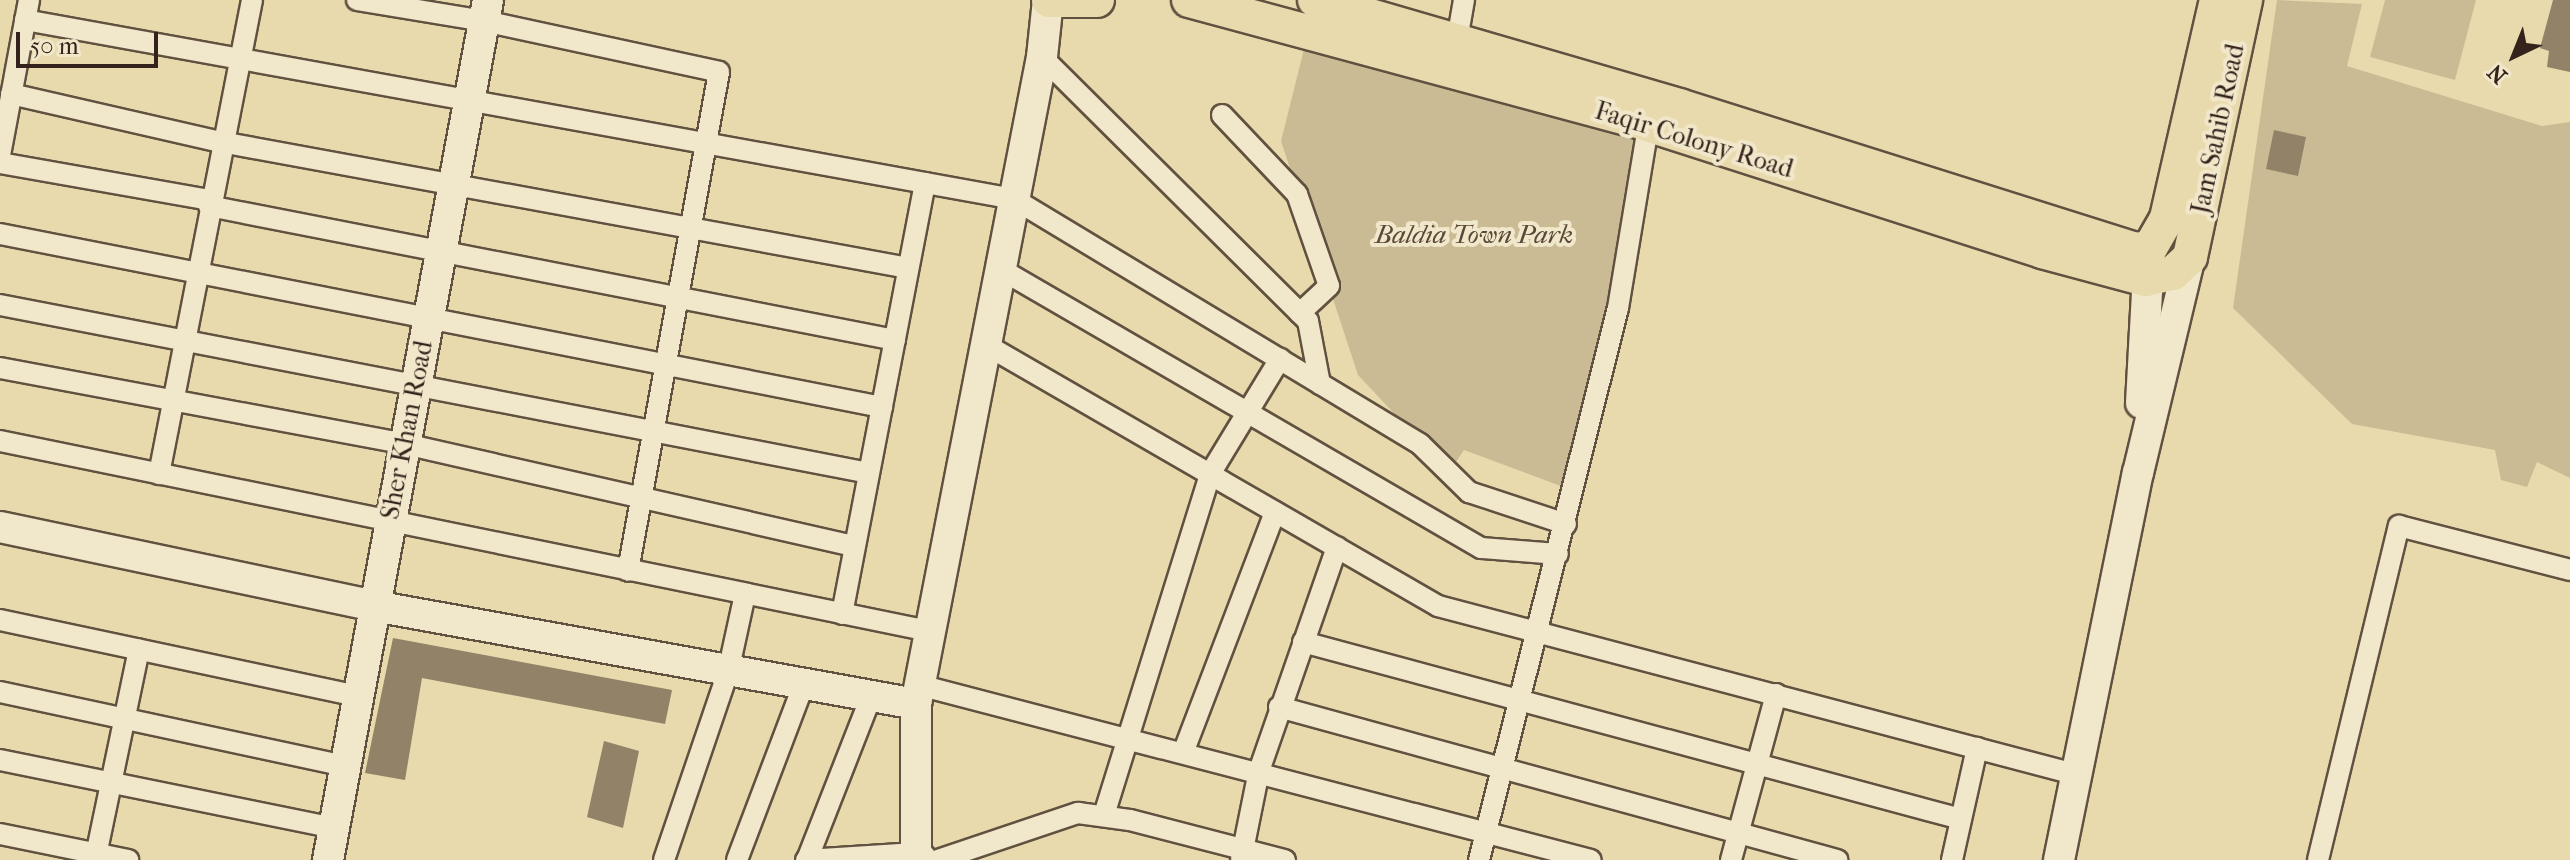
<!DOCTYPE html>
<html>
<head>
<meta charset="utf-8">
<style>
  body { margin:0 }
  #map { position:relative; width:2570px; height:860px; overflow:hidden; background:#e9daae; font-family:"IM FELL French Canon",serif }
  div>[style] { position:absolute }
  .green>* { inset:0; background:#cabb95 }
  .building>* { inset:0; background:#928268 }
  .roads { filter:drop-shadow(2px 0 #615140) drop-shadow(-2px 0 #615140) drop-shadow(0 2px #615140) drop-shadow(0 -2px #615140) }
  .street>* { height:20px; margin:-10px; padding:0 10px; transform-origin:10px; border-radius:10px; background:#f1e7ca }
  .secondary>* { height:30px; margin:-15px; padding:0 15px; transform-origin:15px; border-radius:15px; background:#f1e7ca }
  .primary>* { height:34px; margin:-17px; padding:0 17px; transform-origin:17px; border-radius:17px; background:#e9daae }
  span { translate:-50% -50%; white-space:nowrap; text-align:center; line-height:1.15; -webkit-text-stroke:8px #f1e7ca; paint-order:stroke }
  .street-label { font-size:26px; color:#34231c }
  .park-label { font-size:26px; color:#5a493a; font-style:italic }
  .north { position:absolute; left:2474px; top:16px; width:80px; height:80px; -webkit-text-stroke:6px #f1e7ca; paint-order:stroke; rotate:223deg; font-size:22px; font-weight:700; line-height:32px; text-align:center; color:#34231c }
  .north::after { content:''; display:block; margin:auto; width:28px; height:36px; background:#34231c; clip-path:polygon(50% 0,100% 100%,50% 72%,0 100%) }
  .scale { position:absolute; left:16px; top:32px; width:142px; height:36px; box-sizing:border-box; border:4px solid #34231c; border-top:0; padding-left:10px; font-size:24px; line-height:28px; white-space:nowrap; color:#34231c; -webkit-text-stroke:6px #f1e7ca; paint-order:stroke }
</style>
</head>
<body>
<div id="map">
  <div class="green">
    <i style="clip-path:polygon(2277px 0,2362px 4px,2347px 66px,2542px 126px,2570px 122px,2570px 478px,2537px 462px,2527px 487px,2501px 480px,2495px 450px,2352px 424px,2233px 308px)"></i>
    <i style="clip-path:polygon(2385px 0,2476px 0,2455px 80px,2370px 57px)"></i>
    <i style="clip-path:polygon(1309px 29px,1647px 124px,1574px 491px,1464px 450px,1449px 472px,1358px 375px,1281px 141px)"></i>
  </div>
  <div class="building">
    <i style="clip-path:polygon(2553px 0,2570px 0,2570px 72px,2547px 67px,2549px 51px,2540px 48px)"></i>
    <i style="clip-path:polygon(2274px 130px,2306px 137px,2298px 176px,2266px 169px)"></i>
    <i style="clip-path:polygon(393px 638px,672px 690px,665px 724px,422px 678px,405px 780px,365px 773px)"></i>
    <i style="clip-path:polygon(604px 741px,639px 751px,623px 828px,587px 817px)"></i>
  </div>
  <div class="roads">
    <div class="street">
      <i style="left:357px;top:0;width:129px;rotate:9.4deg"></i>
      <i style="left:484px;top:21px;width:240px;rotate:12.2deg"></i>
      <i style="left:719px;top:72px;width:507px;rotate:100.34deg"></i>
      <i style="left:25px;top:20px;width:1005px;rotate:10.26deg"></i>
      <i style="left:1014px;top:199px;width:474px;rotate:31.1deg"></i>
      <i style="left:1420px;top:444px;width:69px;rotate:44.4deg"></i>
      <i style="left:1469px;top:492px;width:102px;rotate:18.3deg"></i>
      <i style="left:1457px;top:40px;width:41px;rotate:-80.1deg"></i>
      <i style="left:1042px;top:57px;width:375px;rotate:44.8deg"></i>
      <i style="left:1308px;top:321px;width:64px;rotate:79.2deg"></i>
      <i style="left:11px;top:94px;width:215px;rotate:12.9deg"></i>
      <i style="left:221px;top:142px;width:698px;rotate:10.39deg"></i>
      <i style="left:1222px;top:115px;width:109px;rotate:46.5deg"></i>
      <i style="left:1297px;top:194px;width:97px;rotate:70.8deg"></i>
      <i style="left:1329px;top:286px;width:40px;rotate:137deg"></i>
      <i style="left:0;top:155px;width:158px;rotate:-79.4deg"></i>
      <i style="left:0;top:163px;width:213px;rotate:10deg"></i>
      <i style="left:209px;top:206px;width:699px;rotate:11.05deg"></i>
      <i style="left:0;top:234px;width:899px;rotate:11.1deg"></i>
      <i style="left:1002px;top:270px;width:554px;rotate:30.13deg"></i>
      <i style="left:1481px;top:548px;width:77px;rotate:4.5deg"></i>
      <i style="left:0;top:305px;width:885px;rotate:10.94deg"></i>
      <i style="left:988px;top:346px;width:520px;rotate:30.02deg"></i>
      <i style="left:1438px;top:606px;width:662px;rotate:14.79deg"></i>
      <i style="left:0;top:368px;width:412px;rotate:10.6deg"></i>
      <i style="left:405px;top:444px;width:461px;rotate:12.8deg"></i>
      <i style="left:0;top:441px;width:948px;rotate:11.56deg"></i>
      <i style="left:159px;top:474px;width:483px;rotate:-78.9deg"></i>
      <i style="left:842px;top:614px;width:439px;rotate:-79.1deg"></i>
      <i style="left:0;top:620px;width:366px;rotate:12deg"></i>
      <i style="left:1303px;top:642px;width:681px;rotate:15.06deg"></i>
      <i style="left:919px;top:685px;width:694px;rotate:14.6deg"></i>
      <i style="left:0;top:692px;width:353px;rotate:12.1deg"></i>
      <i style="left:1279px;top:707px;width:579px;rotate:15.33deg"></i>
      <i style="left:1183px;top:753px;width:258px;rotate:-69.1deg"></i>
      <i style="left:0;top:760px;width:340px;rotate:11.5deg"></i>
      <i style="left:1104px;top:815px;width:357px;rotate:-72.7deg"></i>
      <i style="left:1210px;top:474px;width:135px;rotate:-58.7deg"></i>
      <i style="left:0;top:834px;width:131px;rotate:11.5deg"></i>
      <i style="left:95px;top:860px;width:215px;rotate:-78.2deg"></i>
      <i style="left:664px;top:860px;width:199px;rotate:-71.2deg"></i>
      <i style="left:728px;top:672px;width:80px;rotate:-77.7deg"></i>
      <i style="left:737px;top:860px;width:186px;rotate:-69.2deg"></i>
      <i style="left:806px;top:860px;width:110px;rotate:-3.6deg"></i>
      <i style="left:807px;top:860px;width:175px;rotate:-68.6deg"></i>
      <i style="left:938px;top:860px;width:148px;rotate:-18.6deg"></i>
      <i style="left:1078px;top:813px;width:52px;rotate:7.7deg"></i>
      <i style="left:1130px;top:820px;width:160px;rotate:14.5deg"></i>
      <i style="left:1241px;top:860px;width:91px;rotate:-78.6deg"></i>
      <i style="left:1259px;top:771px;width:237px;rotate:-70.8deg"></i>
      <i style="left:1479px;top:860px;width:569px;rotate:-75.87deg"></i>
      <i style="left:1618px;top:308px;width:197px;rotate:-80.6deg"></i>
      <i style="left:1731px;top:860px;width:172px;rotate:-74.8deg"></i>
      <i style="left:1952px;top:860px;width:115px;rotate:-77.4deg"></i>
      <i style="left:2318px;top:860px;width:344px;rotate:-76.4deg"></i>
      <i style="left:2399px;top:526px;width:177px;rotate:14.4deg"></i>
    </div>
    <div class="secondary">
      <i style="left:2141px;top:403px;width:148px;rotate:-86.9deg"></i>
      <i style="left:0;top:527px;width:382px;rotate:11.9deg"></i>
      <i style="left:374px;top:606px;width:551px;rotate:10.25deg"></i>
      <i style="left:328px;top:860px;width:875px;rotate:-79.46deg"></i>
      <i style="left:922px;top:860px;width:9px;rotate:-131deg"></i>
      <i style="left:916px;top:853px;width:149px;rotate:-90deg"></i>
      <i style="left:916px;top:704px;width:659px;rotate:-78.98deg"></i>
      <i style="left:1042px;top:57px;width:57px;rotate:-84deg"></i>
      <i style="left:2059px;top:860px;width:395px;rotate:-78.5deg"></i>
      <i style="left:2138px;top:473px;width:222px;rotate:-76.5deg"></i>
    </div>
    <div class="primary">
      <i style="left:1049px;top:0;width:48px"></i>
      <i style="left:1189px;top:0;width:474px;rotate:15.1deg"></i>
      <i style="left:1647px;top:124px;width:415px;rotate:17.8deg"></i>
      <i style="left:2042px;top:251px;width:108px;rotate:15.1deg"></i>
      <i style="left:2146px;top:279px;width:28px;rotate:-13deg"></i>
      <i style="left:2173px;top:273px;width:23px;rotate:-43deg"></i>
      <i style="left:2190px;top:257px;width:263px;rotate:-77.9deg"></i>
      <i style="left:1315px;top:0;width:379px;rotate:16.2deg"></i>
      <i style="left:1679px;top:106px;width:478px;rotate:17.5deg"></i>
      <i style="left:2135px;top:250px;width:15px;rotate:-8deg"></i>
      <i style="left:2150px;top:248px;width:34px;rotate:-60deg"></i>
      <i style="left:2167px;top:218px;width:224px;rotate:-77.1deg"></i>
    </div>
  </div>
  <div class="street-label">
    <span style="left:2218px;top:129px;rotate:-78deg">Jam Sahib Road</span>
    <span style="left:1694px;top:140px;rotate:17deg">Faqir Colony Road</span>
    <span style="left:407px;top:430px;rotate:-79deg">Sher Khan Road</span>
  </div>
  <div class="park-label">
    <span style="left:1474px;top:235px">Baldia Town Park</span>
  </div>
  <div class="north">N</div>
  <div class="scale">50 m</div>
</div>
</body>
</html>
